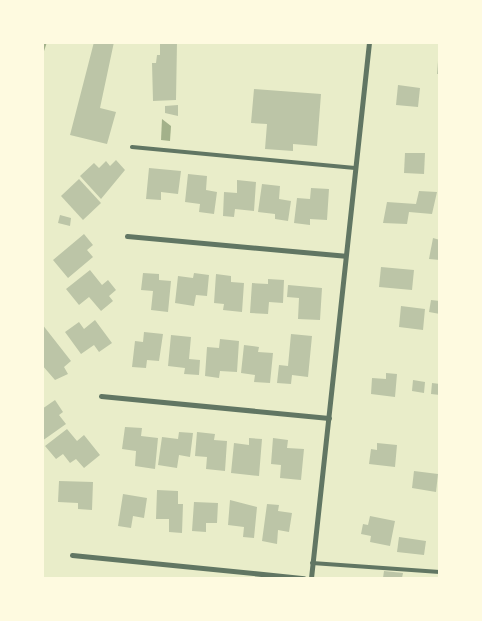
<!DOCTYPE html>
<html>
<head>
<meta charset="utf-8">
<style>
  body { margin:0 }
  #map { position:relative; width:482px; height:621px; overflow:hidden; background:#e9edc9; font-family:Figtree,sans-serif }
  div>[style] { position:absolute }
  .water>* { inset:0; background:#a3b18a }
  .stream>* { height:4px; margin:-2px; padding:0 2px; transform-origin:2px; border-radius:2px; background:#a3b18a }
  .building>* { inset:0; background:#bcc5a7 }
  .service>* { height:4px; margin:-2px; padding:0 2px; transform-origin:2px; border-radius:2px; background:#617663 }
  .minor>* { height:5px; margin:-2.5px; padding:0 2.5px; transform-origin:2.5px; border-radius:2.5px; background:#617663 }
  span { translate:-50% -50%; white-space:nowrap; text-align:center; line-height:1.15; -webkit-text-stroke:5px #fefae0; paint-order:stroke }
  .frame { position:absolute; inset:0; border:44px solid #fefae0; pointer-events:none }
</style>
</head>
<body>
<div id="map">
  <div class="water">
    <i style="clip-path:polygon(162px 119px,171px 126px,170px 141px,161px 140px)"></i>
  </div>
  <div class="stream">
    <i style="left:42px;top:51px;width:9px;rotate:-72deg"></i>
  </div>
  <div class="building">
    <i style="clip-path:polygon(94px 42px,114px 42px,100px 108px,116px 112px,107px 144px,70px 135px)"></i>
    <i style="clip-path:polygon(160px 42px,177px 42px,176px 100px,153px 101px,152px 63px,156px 63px,157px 55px,160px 55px)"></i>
    <i style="clip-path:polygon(438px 61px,440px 61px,440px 74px,437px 74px)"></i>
    <i style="clip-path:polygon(398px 85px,420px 88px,418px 107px,396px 105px)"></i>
    <i style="clip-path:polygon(254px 89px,321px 94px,317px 146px,293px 144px,293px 151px,265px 149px,267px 124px,251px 123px)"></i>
    <i style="clip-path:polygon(178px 105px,178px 116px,165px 113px,165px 106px)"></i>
    <i style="clip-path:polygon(405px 153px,425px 153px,424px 174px,404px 173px)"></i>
    <i style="clip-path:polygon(116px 160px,125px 170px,101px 199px,80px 176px,94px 163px,99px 168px,106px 161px,110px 166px)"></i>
    <i style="clip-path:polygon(149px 168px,181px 171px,178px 194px,161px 192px,161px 200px,146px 199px)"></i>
    <i style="clip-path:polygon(188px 174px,207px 176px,206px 190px,217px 192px,214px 214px,199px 212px,200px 204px,185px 202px)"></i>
    <i style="clip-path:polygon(79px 179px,101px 203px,83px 220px,61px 196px)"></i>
    <i style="clip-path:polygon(237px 180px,256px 182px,254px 211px,235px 209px,234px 217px,223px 216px,224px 192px,237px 193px)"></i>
    <i style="clip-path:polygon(262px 184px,280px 186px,279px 199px,291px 201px,288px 221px,275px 219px,275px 214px,258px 212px)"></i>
    <i style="clip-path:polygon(311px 188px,329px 189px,327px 220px,310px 219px,310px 225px,294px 223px,297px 198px,310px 199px)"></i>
    <i style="clip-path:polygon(419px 191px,437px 192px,432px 214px,409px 212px,407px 224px,383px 223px,387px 202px,416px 204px)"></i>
    <i style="clip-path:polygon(60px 215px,71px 218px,70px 226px,58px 223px)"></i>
    <i style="clip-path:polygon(84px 234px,93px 245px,87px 250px,93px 257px,68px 278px,53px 260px)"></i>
    <i style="clip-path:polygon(433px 238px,440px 240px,440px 260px,429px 259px)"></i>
    <i style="clip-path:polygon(381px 267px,414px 270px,412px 290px,379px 287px)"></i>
    <i style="clip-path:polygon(90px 270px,102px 285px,108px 280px,116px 290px,109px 296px,113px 301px,101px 311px,89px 297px,79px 305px,66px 289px)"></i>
    <i style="clip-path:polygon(143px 273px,159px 274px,159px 280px,171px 281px,168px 312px,151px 310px,153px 291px,141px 290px)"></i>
    <i style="clip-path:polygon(194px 273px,209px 275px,207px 296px,196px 295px,194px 306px,175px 303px,178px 276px,193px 278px)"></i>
    <i style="clip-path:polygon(216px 274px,231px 276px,231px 282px,244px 283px,242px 312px,223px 310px,224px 304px,214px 303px)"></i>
    <i style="clip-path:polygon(268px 279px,284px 280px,283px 303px,269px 302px,268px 314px,250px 313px,252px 283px,268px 284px)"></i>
    <i style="clip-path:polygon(288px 285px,322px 288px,320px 320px,298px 319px,299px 298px,287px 297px)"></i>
    <i style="clip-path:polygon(431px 300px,440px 301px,440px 314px,429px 312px)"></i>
    <i style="clip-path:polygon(401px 306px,425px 309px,423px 330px,399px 327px)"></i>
    <i style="clip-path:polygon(95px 320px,112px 343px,99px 352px,94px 345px,81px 354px,65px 332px,79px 322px,84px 329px)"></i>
    <i style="clip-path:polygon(42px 324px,71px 361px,64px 367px,68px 374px,55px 380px,42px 365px)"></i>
    <i style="clip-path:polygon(144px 332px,163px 334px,159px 361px,147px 360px,146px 368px,132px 367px,135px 341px,143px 342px)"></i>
    <i style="clip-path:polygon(291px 334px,312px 336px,308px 377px,292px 375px,291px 384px,277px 383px,279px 365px,288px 366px)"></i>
    <i style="clip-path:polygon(171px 335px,191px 337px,189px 359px,200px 360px,199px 375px,184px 374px,185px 368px,168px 366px)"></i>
    <i style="clip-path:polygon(220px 339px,239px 341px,237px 372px,220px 371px,219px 378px,205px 376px,207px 347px,219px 348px)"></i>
    <i style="clip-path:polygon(244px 345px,259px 347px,258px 352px,273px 353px,270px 383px,254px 382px,255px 375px,241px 373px)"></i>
    <i style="clip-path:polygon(386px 373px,397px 374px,395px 397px,371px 394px,372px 378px,386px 379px)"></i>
    <i style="clip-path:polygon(413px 380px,425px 382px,424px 393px,412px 391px)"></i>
    <i style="clip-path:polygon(432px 383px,440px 384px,440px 395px,431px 394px)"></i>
    <i style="clip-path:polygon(55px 400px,63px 412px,59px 415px,66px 424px,42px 441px,42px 409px)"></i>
    <i style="clip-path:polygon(125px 427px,142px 428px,141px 436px,158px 438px,155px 469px,135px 466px,136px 451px,122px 449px)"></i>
    <i style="clip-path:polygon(67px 429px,77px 441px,84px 435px,100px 455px,84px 468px,76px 459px,70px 463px,63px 454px,56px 459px,45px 446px)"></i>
    <i style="clip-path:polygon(179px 432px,193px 433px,190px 457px,179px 455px,177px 468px,158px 465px,162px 437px,178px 439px)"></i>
    <i style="clip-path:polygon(197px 432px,215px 434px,214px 440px,227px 441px,225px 471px,206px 469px,207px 457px,195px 456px)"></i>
    <i style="clip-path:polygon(249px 438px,262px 439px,259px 476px,231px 473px,234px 443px,249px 445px)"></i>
    <i style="clip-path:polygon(273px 438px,288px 440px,287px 448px,304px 449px,301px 480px,280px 478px,281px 465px,271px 464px)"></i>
    <i style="clip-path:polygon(377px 443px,397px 445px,395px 467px,369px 464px,371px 449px,377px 450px)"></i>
    <i style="clip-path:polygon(414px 471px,438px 474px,436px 492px,412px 488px)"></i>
    <i style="clip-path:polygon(59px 481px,93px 482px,92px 510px,78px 509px,78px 503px,58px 502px)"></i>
    <i style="clip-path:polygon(157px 490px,178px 491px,178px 504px,183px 504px,182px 533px,169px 532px,169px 519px,156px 519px)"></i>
    <i style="clip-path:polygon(123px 494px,147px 498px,144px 518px,133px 516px,131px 528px,118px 526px)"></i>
    <i style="clip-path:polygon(230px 500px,257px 507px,254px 538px,243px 537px,244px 527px,228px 525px)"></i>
    <i style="clip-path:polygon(194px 502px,218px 503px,217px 523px,206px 523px,206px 532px,192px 531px)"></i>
    <i style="clip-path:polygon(267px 504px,279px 505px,278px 511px,292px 513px,289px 532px,278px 530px,277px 544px,262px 541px)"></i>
    <i style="clip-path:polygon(370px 516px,395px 521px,390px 546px,370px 542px,371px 536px,361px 534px,363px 524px,368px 525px)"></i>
    <i style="clip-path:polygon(399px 537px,426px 541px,424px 555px,397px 552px)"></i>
    <i style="clip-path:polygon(384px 571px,403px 573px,402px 578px,383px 578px)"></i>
  </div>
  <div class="service">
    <i style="left:132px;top:147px;width:224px;rotate:5.4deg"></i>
    <i style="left:312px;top:563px;width:128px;rotate:4deg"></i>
  </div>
  <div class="minor">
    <i style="left:127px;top:236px;width:219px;rotate:5.2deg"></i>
    <i style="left:101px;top:396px;width:229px;rotate:5.5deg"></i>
    <i style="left:72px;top:555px;width:233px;rotate:5.7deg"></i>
    <i style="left:311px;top:578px;width:539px;rotate:-83.82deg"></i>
  </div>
  <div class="frame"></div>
</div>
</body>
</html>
